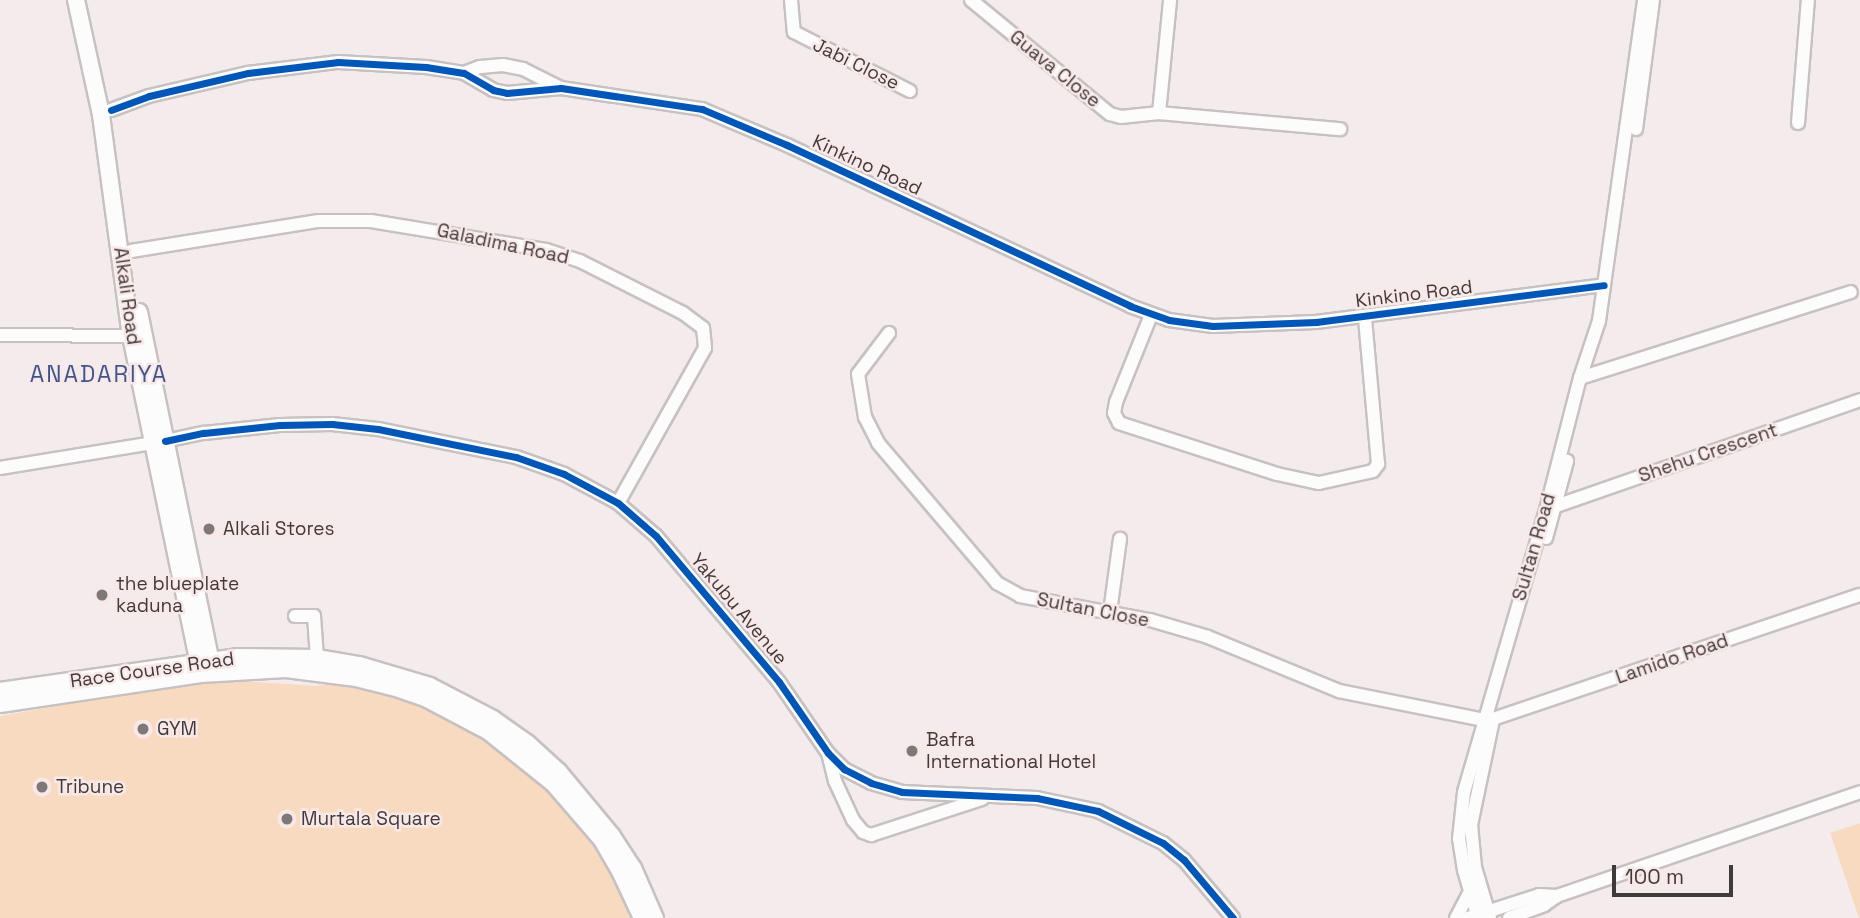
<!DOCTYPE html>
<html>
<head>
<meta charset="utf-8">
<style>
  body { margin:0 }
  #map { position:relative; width:1860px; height:918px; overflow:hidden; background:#f4ecec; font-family:"Space Grotesk",sans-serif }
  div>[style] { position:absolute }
  .green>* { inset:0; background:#f8dac1 }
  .roads { filter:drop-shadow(2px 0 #c7c1c1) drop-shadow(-2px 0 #c7c1c1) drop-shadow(0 2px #c7c1c1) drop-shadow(0 -2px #c7c1c1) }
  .minor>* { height:12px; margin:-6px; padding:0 6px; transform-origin:6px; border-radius:6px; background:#fdfcfc }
  .major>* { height:16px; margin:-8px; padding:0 8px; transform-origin:8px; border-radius:8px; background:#fdfcfc }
  .cycleway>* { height:7px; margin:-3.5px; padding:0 3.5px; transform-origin:3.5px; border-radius:3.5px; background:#0057b8 }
  .dots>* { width:19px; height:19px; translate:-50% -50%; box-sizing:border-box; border:4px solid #f8e9e8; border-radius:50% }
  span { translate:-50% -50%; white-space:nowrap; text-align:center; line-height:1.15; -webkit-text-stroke:5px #f8e9e8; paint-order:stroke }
  .street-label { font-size:19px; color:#403a3a }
  .poi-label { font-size:19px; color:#403a3a }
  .left { translate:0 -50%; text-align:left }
  .quarter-label { font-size:23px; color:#3f5590; letter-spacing:2px }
  .scale { position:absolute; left:1612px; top:865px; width:121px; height:32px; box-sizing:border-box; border:4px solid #403a3a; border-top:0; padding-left:9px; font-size:21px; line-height:24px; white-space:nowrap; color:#403a3a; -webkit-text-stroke:5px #f8e9e8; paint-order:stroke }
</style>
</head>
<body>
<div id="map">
  <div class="green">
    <i style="clip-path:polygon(211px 679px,317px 686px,342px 681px,416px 703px,484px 737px,549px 787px,599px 851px,633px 918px,0 918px,0 716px)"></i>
    <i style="clip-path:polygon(1860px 823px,1860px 918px,1859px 918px,1830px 833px)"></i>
  </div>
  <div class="roads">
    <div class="minor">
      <i style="left:791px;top:0;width:32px;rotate:85deg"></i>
      <i style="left:794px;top:32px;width:130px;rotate:27deg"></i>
      <i style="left:971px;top:0;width:180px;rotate:39.4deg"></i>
      <i style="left:1110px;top:114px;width:11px;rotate:15deg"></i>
      <i style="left:1121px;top:117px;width:38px;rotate:-6deg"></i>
      <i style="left:1159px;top:113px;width:182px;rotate:5.1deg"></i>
      <i style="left:464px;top:73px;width:17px;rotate:-21deg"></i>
      <i style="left:480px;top:67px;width:23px;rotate:-5deg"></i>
      <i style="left:503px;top:65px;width:20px;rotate:11deg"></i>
      <i style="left:523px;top:69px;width:42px;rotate:26.6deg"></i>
      <i style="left:111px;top:110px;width:40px;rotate:-20.2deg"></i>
      <i style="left:149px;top:96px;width:102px;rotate:-13.1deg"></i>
      <i style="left:248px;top:73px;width:91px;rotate:-7deg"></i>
      <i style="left:338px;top:62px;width:88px;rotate:3.3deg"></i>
      <i style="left:426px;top:67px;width:38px;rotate:9deg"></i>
      <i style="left:464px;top:73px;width:34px;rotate:30deg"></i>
      <i style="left:493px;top:90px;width:14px;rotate:12deg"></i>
      <i style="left:507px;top:93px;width:54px;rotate:-5.3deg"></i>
      <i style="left:561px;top:88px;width:143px;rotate:8.5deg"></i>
      <i style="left:702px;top:109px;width:92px;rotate:23deg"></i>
      <i style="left:787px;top:145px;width:379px;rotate:25.1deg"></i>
      <i style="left:1130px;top:306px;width:41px;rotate:19.7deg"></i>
      <i style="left:1169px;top:320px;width:44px;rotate:7.8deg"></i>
      <i style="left:1213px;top:326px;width:103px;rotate:-2.2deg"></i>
      <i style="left:1316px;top:322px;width:290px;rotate:-7.3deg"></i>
      <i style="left:1159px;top:113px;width:114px;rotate:-84.4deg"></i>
      <i style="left:1798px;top:123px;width:123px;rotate:-85.4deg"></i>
      <i style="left:1636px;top:129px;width:130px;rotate:-82.5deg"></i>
      <i style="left:131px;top:251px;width:190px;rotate:-9.1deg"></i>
      <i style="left:319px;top:221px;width:52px"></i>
      <i style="left:371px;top:221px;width:177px;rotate:9.4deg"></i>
      <i style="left:546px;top:250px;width:36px;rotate:18deg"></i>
      <i style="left:580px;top:261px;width:115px;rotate:26.8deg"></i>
      <i style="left:683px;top:313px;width:25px;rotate:37deg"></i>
      <i style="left:703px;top:328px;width:20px;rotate:84deg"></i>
      <i style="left:705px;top:348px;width:178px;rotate:119.3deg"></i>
      <i style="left:1151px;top:315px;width:94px;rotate:111.9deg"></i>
      <i style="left:1116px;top:402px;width:11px;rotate:100deg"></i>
      <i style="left:1114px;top:413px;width:11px;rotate:63deg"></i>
      <i style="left:1119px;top:423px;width:166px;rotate:17.9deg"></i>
      <i style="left:1277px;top:474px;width:43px;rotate:12.1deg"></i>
      <i style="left:1319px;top:483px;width:55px;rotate:-12.5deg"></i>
      <i style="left:1373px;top:471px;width:9px;rotate:-54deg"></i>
      <i style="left:1378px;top:464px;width:148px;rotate:-95.1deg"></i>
      <i style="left:889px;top:333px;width:51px;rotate:127.1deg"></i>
      <i style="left:858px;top:374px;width:44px;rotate:80.8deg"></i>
      <i style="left:865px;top:417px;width:29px;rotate:63deg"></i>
      <i style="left:878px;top:443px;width:184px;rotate:49.6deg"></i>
      <i style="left:997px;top:583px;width:26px;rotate:29deg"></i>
      <i style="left:1020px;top:596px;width:132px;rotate:10.5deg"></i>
      <i style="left:1150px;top:620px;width:60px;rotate:16.3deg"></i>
      <i style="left:1208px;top:637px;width:142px;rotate:22.4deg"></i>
      <i style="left:1339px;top:691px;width:148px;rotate:11.3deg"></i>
      <i style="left:1484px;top:720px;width:9px;rotate:-6deg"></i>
      <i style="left:1493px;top:719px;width:387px;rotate:-18.7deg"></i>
      <i style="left:0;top:335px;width:140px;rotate:0.4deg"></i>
      <i style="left:1580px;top:378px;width:284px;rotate:-17.6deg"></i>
      <i style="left:165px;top:441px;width:40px;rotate:-12deg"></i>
      <i style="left:204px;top:433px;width:76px;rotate:-6deg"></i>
      <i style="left:280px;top:425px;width:52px;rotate:-1.1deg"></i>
      <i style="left:332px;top:424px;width:46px;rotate:6.2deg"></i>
      <i style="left:378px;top:429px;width:141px;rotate:11.5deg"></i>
      <i style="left:516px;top:457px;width:51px;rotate:19.5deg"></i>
      <i style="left:564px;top:474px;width:61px;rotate:28.2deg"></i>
      <i style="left:618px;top:503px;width:50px;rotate:41deg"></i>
      <i style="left:656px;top:536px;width:191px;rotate:49.9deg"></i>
      <i style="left:779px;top:682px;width:86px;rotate:55.4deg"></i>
      <i style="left:828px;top:753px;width:23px;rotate:45deg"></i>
      <i style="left:844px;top:769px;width:30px;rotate:27deg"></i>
      <i style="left:871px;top:783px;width:32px;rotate:16deg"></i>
      <i style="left:902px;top:792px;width:135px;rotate:2.5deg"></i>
      <i style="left:1037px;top:798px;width:62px;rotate:12deg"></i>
      <i style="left:1098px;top:811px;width:72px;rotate:26.2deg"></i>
      <i style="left:1163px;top:843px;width:27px;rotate:39deg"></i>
      <i style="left:1184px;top:860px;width:76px;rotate:49.8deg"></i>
      <i style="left:0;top:468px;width:154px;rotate:-9.3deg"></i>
      <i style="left:1556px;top:506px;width:322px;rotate:-19.2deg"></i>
      <i style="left:1546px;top:538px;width:80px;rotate:-74.7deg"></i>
      <i style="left:1110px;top:612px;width:74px;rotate:-82.2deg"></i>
      <i style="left:295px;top:616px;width:19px"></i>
      <i style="left:314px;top:616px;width:42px;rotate:85.9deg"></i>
      <i style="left:828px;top:753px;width:29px;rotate:76deg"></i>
      <i style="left:835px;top:781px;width:43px;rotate:65.2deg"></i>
      <i style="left:853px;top:820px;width:16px;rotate:50deg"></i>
      <i style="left:863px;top:832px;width:9px;rotate:21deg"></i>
      <i style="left:871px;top:835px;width:117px;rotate:-18deg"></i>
      <i style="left:1456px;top:918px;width:27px;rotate:-62deg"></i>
      <i style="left:1468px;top:918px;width:75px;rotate:-17.9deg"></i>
      <i style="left:1539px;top:895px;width:18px;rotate:3deg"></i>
      <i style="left:1478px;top:918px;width:50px;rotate:-106.3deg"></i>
      <i style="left:1464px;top:870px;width:31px;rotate:-99deg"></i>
      <i style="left:1459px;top:839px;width:47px;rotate:-83.9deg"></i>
      <i style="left:1464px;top:792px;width:294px;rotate:-73.8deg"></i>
      <i style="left:1546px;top:510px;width:136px;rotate:-75.6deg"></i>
      <i style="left:1580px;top:378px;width:60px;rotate:-71.6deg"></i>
      <i style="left:1599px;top:321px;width:324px;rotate:-82deg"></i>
      <i style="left:1490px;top:918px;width:53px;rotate:-106.4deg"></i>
      <i style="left:1475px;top:867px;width:42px;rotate:-95.4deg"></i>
      <i style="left:1471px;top:825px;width:107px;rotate:-78.2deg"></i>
      <i style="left:1509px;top:918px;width:37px;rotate:-20deg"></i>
      <i style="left:1544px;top:905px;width:16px;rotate:-35deg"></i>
      <i style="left:1557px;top:896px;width:320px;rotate:-18.9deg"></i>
    </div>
    <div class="major">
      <i style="left:76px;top:0;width:118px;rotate:77.7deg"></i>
      <i style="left:101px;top:115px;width:223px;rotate:82.3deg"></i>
      <i style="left:131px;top:336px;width:339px;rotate:78.3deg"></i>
      <i style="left:139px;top:312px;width:362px;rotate:78.4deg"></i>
      <i style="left:0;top:691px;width:241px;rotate:-8.1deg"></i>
      <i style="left:239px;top:657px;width:78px;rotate:0.7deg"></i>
      <i style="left:317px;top:658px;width:43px;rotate:9.5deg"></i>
      <i style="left:359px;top:665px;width:74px;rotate:16.5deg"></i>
      <i style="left:430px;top:686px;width:71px;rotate:27.6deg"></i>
      <i style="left:493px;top:719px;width:42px;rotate:35.2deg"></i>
      <i style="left:527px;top:743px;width:43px;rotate:42.2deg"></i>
      <i style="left:559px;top:772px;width:83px;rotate:50.4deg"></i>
      <i style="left:612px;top:836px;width:38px;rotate:57deg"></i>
      <i style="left:633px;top:868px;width:55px;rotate:66.3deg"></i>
      <i style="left:0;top:704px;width:203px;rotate:-8.5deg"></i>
      <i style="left:201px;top:674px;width:85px;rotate:-3.4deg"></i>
      <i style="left:286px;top:669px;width:71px;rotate:7.3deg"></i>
      <i style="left:356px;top:678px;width:38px;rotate:14deg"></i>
      <i style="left:393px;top:687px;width:36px;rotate:19deg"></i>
      <i style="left:427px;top:699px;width:69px;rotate:27.7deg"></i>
      <i style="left:488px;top:731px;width:83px;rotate:38.7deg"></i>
      <i style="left:553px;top:783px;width:75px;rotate:49.3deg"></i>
      <i style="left:602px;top:840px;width:36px;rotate:60deg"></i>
      <i style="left:620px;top:871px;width:52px;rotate:64.9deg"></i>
    </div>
  </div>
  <div class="cycleway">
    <i style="left:111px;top:110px;width:40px;rotate:-20.2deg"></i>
    <i style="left:149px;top:96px;width:102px;rotate:-13.1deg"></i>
    <i style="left:248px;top:73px;width:91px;rotate:-7deg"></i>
    <i style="left:338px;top:62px;width:88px;rotate:3.3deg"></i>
    <i style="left:426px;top:67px;width:38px;rotate:9deg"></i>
    <i style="left:464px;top:73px;width:34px;rotate:30deg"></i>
    <i style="left:493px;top:90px;width:14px;rotate:12deg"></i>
    <i style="left:507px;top:93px;width:54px;rotate:-5.3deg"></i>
    <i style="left:561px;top:88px;width:143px;rotate:8.5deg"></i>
    <i style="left:702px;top:109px;width:92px;rotate:23deg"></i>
    <i style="left:787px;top:145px;width:379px;rotate:25.1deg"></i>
    <i style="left:1130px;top:306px;width:41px;rotate:19.7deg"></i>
    <i style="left:1169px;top:320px;width:44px;rotate:7.8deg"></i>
    <i style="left:1213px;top:326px;width:103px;rotate:-2.2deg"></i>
    <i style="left:1316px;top:322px;width:290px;rotate:-7.3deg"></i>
    <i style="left:165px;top:441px;width:40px;rotate:-12deg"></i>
    <i style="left:204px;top:433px;width:76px;rotate:-6deg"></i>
    <i style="left:280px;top:425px;width:52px;rotate:-1.1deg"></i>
    <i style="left:332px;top:424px;width:46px;rotate:6.2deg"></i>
    <i style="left:378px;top:429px;width:141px;rotate:11.5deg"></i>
    <i style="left:516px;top:457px;width:51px;rotate:19.5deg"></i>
    <i style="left:564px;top:474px;width:61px;rotate:28.2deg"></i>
    <i style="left:618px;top:503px;width:50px;rotate:41deg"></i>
    <i style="left:656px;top:536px;width:191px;rotate:49.9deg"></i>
    <i style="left:779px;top:682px;width:86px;rotate:55.4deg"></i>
    <i style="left:828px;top:753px;width:23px;rotate:45deg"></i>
    <i style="left:844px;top:769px;width:30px;rotate:27deg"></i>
    <i style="left:871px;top:783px;width:32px;rotate:16deg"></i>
    <i style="left:902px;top:792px;width:135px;rotate:2.5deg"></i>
    <i style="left:1037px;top:798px;width:62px;rotate:12deg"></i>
    <i style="left:1098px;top:811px;width:72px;rotate:26.2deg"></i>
    <i style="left:1163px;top:843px;width:27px;rotate:39deg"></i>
    <i style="left:1184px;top:860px;width:76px;rotate:49.8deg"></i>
  </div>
  <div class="dots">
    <i style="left:209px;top:529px;background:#7f7878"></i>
    <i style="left:102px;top:595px;background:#7f7878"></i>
    <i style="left:143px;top:729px;background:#7f7878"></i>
    <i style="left:912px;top:751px;background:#7f7878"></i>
    <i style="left:42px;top:787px;background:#7f7878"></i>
    <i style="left:287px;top:819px;background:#7f7878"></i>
  </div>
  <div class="street-label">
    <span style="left:856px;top:64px;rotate:26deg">Jabi Close</span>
    <span style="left:1055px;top:69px;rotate:39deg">Guava Close</span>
    <span style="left:867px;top:165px;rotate:25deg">Kinkino Road</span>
    <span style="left:503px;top:244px;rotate:12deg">Galadima Road</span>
    <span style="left:1414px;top:294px;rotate:-7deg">Kinkino Road</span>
    <span style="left:127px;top:296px;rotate:82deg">Alkali Road</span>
    <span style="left:1708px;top:453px;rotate:-19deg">Shehu Crescent</span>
    <span style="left:1534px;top:547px;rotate:-74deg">Sultan Road</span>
    <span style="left:739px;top:609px;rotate:50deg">Yakubu Avenue</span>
    <span style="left:1093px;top:610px;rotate:11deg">Sultan Close</span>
    <span style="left:1672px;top:659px;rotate:-19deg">Lamido Road</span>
    <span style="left:152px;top:670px;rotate:-8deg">Race Course Road</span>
  </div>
  <div class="poi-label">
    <span class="left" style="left:223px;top:529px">Alkali Stores</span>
    <span class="left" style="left:116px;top:595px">the blueplate<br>kaduna</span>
    <span class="left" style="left:157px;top:729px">GYM</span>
    <span class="left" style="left:926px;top:751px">Bafra<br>International Hotel</span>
    <span class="left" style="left:56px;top:787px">Tribune</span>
    <span class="left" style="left:301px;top:819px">Murtala Square</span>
  </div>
  <div class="quarter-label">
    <span style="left:99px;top:374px">ANADARIYA</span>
  </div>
  <div class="scale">100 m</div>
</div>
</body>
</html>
